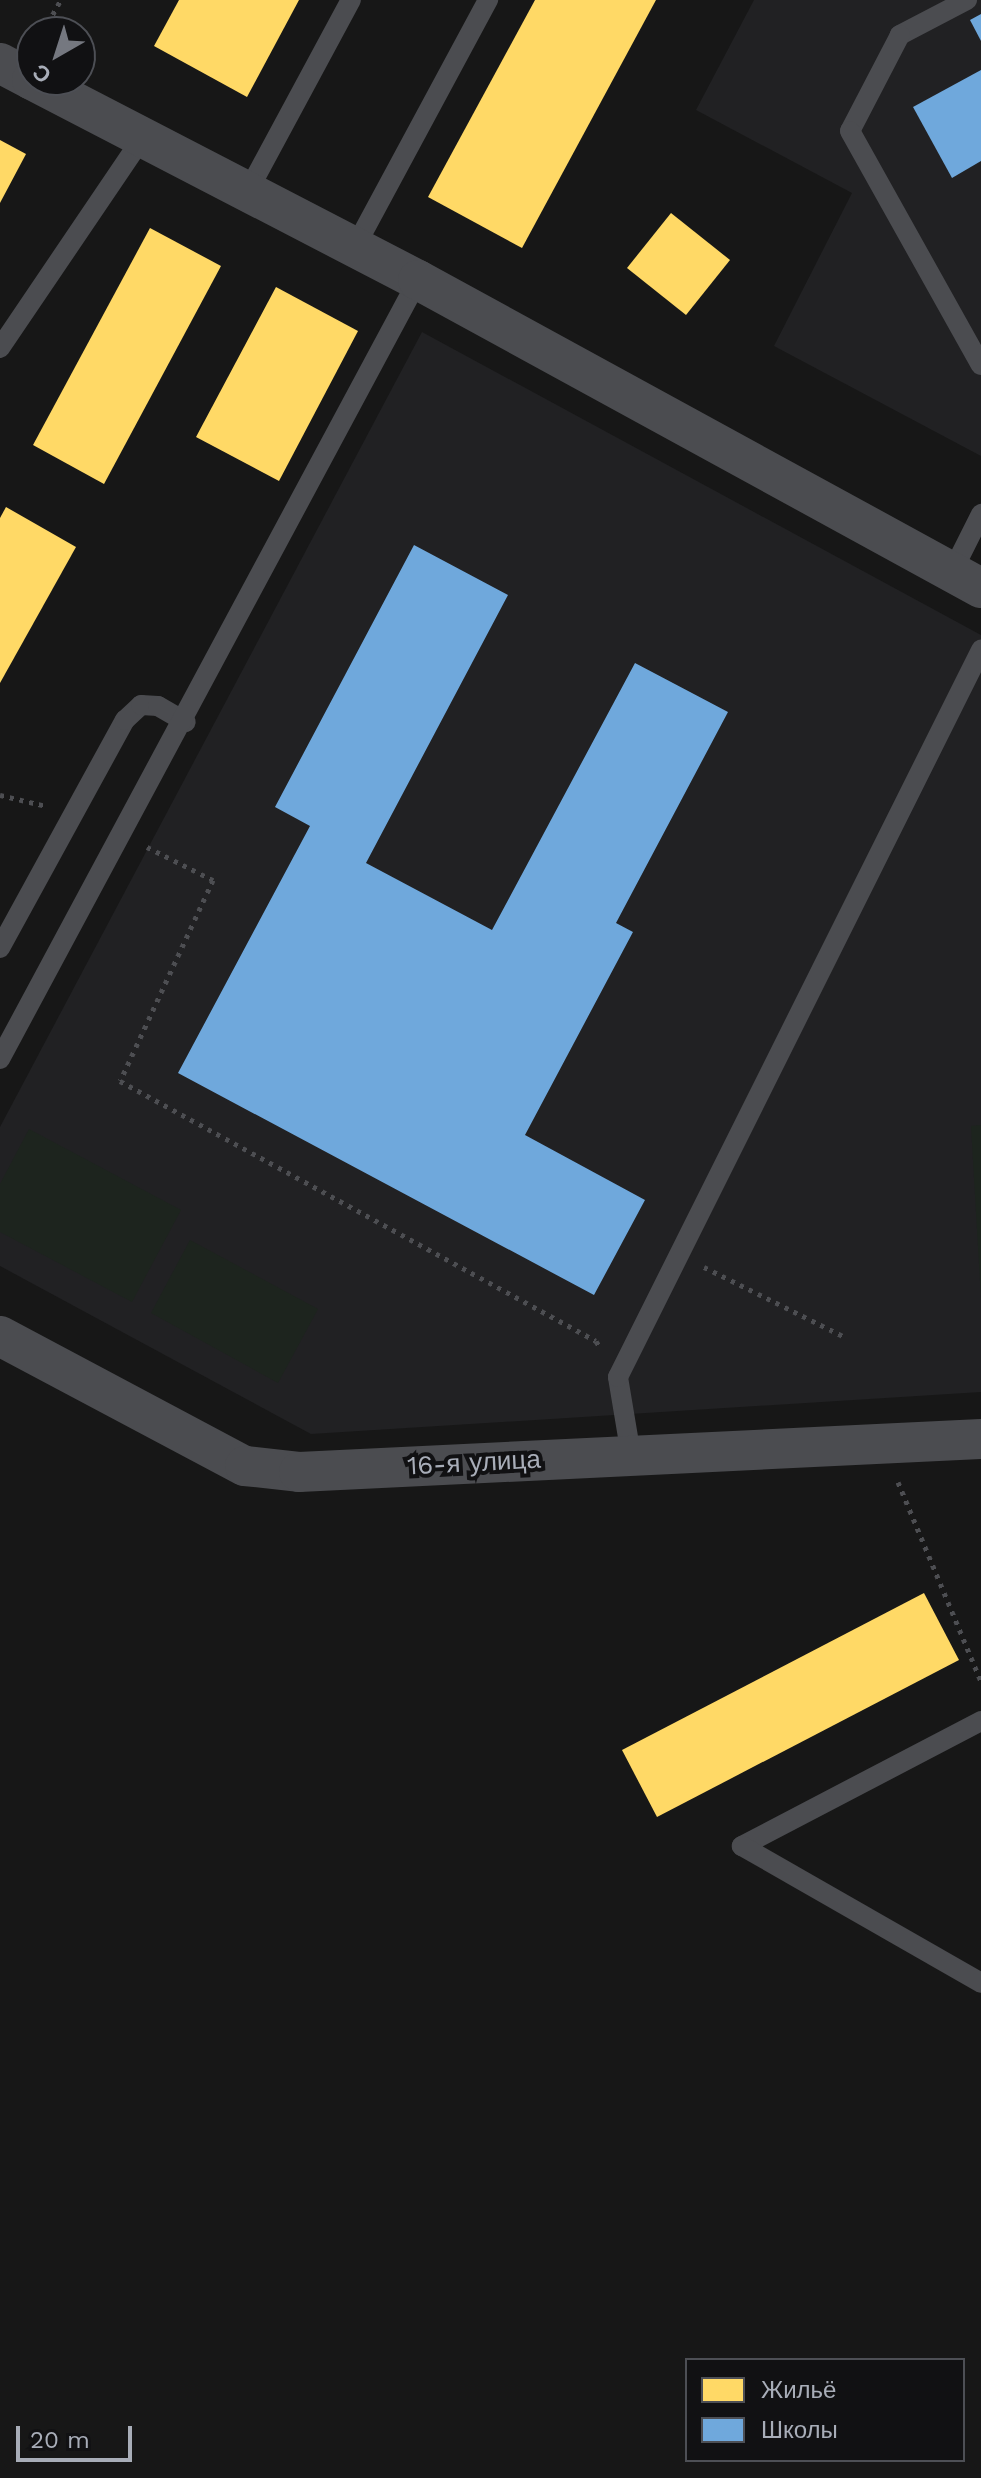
<!DOCTYPE html>
<html>
<head>
<meta charset="utf-8">
<style>
  body { margin:0 }
  #map { position:relative; width:981px; height:2478px; overflow:hidden; background:#171717; font-family:"Work Sans",sans-serif }
  div>[style] { position:absolute }
  .built>* { inset:0; background:#212123 }
  .green>* { inset:0; background:#1d241e }
  .homes>* { inset:0; background:#ffd966 }
  .schools>* { inset:0; background:#6fa8dc }
  .path>* { height:5px; margin-top:-2.5px; transform-origin:0; background:repeating-linear-gradient(90deg,#4d4e52 0 4px,transparent 0 10px) }
  .lane>* { height:20px; margin:-10px; padding:0 10px; transform-origin:10px; border-radius:10px; background:#4b4c50 }
  .street>* { height:40px; margin:-20px; padding:0 20px; transform-origin:20px; border-radius:20px; background:#4b4c50 }
  span { translate:-50% -50%; white-space:nowrap; text-align:center; line-height:1.15; -webkit-text-stroke:8px #111113; paint-order:stroke }
  .street-label { font-size:26px; color:#a8adb8 }
  .legend { position:absolute; left:685px; top:2358px; width:280px; height:104px; box-sizing:border-box; background:#111113; border:2px solid #4d4f55; margin:0; padding:10px 14px; list-style:none; font-size:24px; color:#a8adb8 }
  .legend li { display:flex; align-items:center; gap:16px; height:40px }
  .legend b { width:40px; border:2px solid #4d4f55 }
  .north { position:absolute; left:16px; top:16px; width:80px; height:80px; box-sizing:border-box; background:#111113; border:2px solid #4d4f55; border-radius:50%; rotate:219deg; font-size:22px; font-weight:700; line-height:32px; text-align:center; color:#a8adb8 }
  .north::after { content:''; display:block; margin:auto; width:28px; height:36px; background:#757880; clip-path:polygon(50% 0,100% 100%,50% 72%,0 100%) }
  .scale { position:absolute; left:16px; top:2426px; width:116px; height:36px; box-sizing:border-box; border:4px solid #a8adb8; border-top:0; padding-left:10px; font-size:24px; line-height:28px; white-space:nowrap; color:#a8adb8; -webkit-text-stroke:6px #111113; paint-order:stroke }
</style>
</head>
<body>
<div id="map">
  <div class="built">
    <i style="clip-path:polygon(754px 0,981px 0,981px 456px,774px 346px,852px 193px,696px 110px)"></i>
    <i style="clip-path:polygon(422px 332px,981px 635px,981px 1392px,311px 1434px,0 1266px,0 1127px)"></i>
  </div>
  <div class="green">
    <i style="clip-path:polygon(981px 1125px,981px 1298px,971px 1126px)"></i>
    <i style="clip-path:polygon(29px 1129px,181px 1210px,132px 1302px,0 1232px,0 1184px)"></i>
    <i style="clip-path:polygon(190px 1240px,318px 1309px,278px 1383px,151px 1313px)"></i>
  </div>
  <div class="homes">
    <i style="clip-path:polygon(179px 0,299px 0,247px 97px,154px 46px)"></i>
    <i style="clip-path:polygon(535px 0,656px 0,522px 248px,428px 197px)"></i>
    <i style="clip-path:polygon(0 140px,26px 154px,0 203px)"></i>
    <i style="clip-path:polygon(671px 213px,730px 260px,686px 315px,627px 268px)"></i>
    <i style="clip-path:polygon(150px 228px,221px 266px,104px 484px,33px 445px)"></i>
    <i style="clip-path:polygon(276px 287px,358px 331px,279px 481px,196px 437px)"></i>
    <i style="clip-path:polygon(6px 507px,76px 547px,0 683px,0 518px)"></i>
    <i style="clip-path:polygon(924px 1593px,959px 1660px,657px 1817px,622px 1750px)"></i>
  </div>
  <div class="schools">
    <i style="clip-path:polygon(981px 14px,981px 41px,970px 20px)"></i>
    <i style="clip-path:polygon(981px 70px,981px 161px,952px 178px,913px 107px)"></i>
    <i style="clip-path:polygon(414px 545px,508px 595px,366px 863px,492px 930px,635px 663px,728px 712px,616px 923px,633px 932px,525px 1135px,645px 1200px,594px 1295px,178px 1073px,310px 826px,275px 807px)"></i>
  </div>
  <div class="path">
    <i style="left:43px;top:32px;width:37px;rotate:-61deg"></i>
    <i style="left:0;top:795px;width:47px;rotate:13.4deg"></i>
    <i style="left:147px;top:847px;width:74px;rotate:26.6deg"></i>
    <i style="left:213px;top:880px;width:221px;rotate:114.8deg"></i>
    <i style="left:120px;top:1081px;width:542px;rotate:28.64deg"></i>
    <i style="left:596px;top:1341px;width:9px;rotate:58deg"></i>
    <i style="left:704px;top:1267px;width:155px;rotate:26.4deg"></i>
    <i style="left:898px;top:1482px;width:216px;rotate:67.4deg"></i>
  </div>
  <div class="lane">
    <i style="left:967px;top:0;width:76px;rotate:152.4deg"></i>
    <i style="left:900px;top:35px;width:108px;rotate:117.5deg"></i>
    <i style="left:850px;top:131px;width:268px;rotate:60.8deg"></i>
    <i style="left:248px;top:191px;width:217px;rotate:-61.7deg"></i>
    <i style="left:355px;top:247px;width:281px;rotate:-61.7deg"></i>
    <i style="left:0;top:348px;width:255px;rotate:-55.9deg"></i>
    <i style="left:952px;top:572px;width:65px;rotate:-63.4deg"></i>
    <i style="left:0;top:948px;width:260px;rotate:-61.3deg"></i>
    <i style="left:125px;top:720px;width:22px;rotate:-43deg"></i>
    <i style="left:141px;top:705px;width:17px;rotate:3deg"></i>
    <i style="left:158px;top:706px;width:32px;rotate:30deg"></i>
    <i style="left:0;top:1059px;width:884px;rotate:-61.78deg"></i>
    <i style="left:631px;top:1455px;width:79px;rotate:-99.5deg"></i>
    <i style="left:618px;top:1377px;width:813px;rotate:-63.47deg"></i>
    <i style="left:981px;top:1721px;width:270px;rotate:152.4deg"></i>
    <i style="left:742px;top:1846px;width:275px;rotate:29.8deg"></i>
  </div>
  <div class="street">
    <i style="left:0;top:63px;width:36px;rotate:28deg"></i>
    <i style="left:32px;top:80px;width:435px;rotate:27.4deg"></i>
    <i style="left:418px;top:280px;width:642px;rotate:28.68deg"></i>
    <i style="left:0;top:1336px;width:277px;rotate:28deg"></i>
    <i style="left:245px;top:1466px;width:54px;rotate:6.3deg"></i>
    <i style="left:299px;top:1472px;width:683px;rotate:-2.77deg"></i>
  </div>
  <div class="street-label">
    <span style="left:474px;top:1463px;rotate:-3deg">16-я улица</span>
  </div>
  <ul class="legend">
  <li><b style="height:22px;background:#ffd966"></b>Жильё</li>
  <li><b style="height:22px;background:#6fa8dc"></b>Школы</li>
  </ul>
  <div class="north">С</div>
  <div class="scale">20 m</div>
</div>
</body>
</html>
